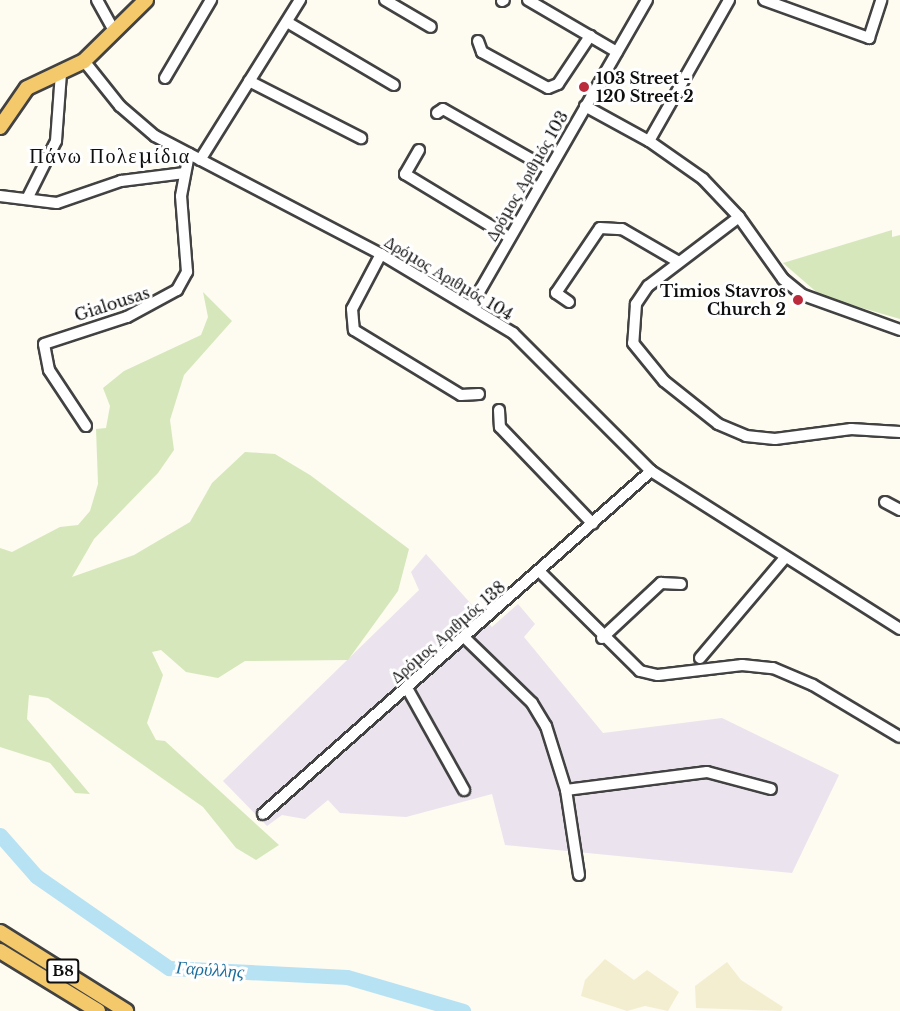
<!DOCTYPE html>
<html>
<head>
<meta charset="utf-8">
<style>
  body { margin:0 }
  #map { position:relative; width:900px; height:1011px; overflow:hidden; background:#fefbf1; font-family:"Libre Baskerville",serif }
  div>[style] { position:absolute }
  .industrial>* { inset:0; background:#ebe3ed }
  .farmland>* { inset:0; background:#f4eed1 }
  .green>* { inset:0; background:#d6e8bb }
  .river>* { height:15px; margin:-7.5px; padding:0 7.5px; transform-origin:7.5px; border-radius:7.5px; background:#b7e2f4 }
  .roads { filter:drop-shadow(2px 0 #424242) drop-shadow(-2px 0 #424242) drop-shadow(0 2px #424242) drop-shadow(0 -2px #424242) }
  .minor>* { height:10px; margin:-5px; padding:0 5px; transform-origin:5px; border-radius:5px; background:#fff }
  .major>* { height:14px; margin:-7px; padding:0 7px; transform-origin:7px; border-radius:7px; background:#f4c96b }
  .dots>* { width:16px; height:16px; translate:-50% -50%; box-sizing:border-box; border:3px solid #fff; border-radius:50% }
  span { translate:-50% -50%; white-space:nowrap; text-align:center; line-height:1.15; -webkit-text-stroke:6px #fff; paint-order:stroke }
  .shield-label span { padding:2px 4px; background:#fff; border:2px solid; border-radius:4px; -webkit-text-stroke-width:0 }
  .shield-label { font-size:15px; color:#0f0f0f; font-weight:700 }
  .poi-label { font-size:16px; color:#0f0f0f; font-weight:700 }
  .left { translate:0 -50%; text-align:left }
  .right { translate:-100% -50%; text-align:right }
  .street-label { font-size:16px; color:#0f0f0f }
  .water-label { font-size:18px; color:#1b6e9d; font-style:italic }
  .quarter-label { font-size:20px; color:#0f0f0f; letter-spacing:1.5px }
</style>
</head>
<body>
<div id="map">
  <div class="industrial">
    <i style="clip-path:polygon(426px 554px,492px 627px,518px 604px,535px 624px,524px 637px,603px 733px,722px 718px,839px 775px,792px 873px,505px 845px,492px 794px,406px 817px,340px 813px,328px 800px,305px 819px,282px 815px,267px 826px,223px 781px,419px 590px,411px 572px)"></i>
  </div>
  <div class="farmland">
    <i style="clip-path:polygon(605px 959px,634px 980px,647px 970px,679px 992px,668px 1011px,645px 1006px,627px 1011px,581px 996px,585px 980px)"></i>
    <i style="clip-path:polygon(727px 962px,741px 980px,783px 1007px,781px 1011px,696px 1008px,695px 986px)"></i>
  </div>
  <div class="green">
    <i style="clip-path:polygon(892px 230px,892px 237px,900px 235px,900px 319px,821px 296px,783px 263px)"></i>
    <i style="clip-path:polygon(203px 292px,232px 321px,184px 375px,170px 420px,174px 450px,158px 473px,94px 539px,72px 577px,134px 555px,190px 522px,212px 483px,245px 452px,275px 454px,310px 475px,409px 549px,398px 591px,348px 660px,245px 661px,218px 678px,186px 672px,161px 650px,152px 652px,163px 675px,147px 723px,156px 740px,165px 741px,279px 845px,256px 860px,236px 848px,203px 807px,48px 698px,29px 695px,27px 719px,90px 794px,75px 793px,50px 763px,0 747px,0 548px,12px 552px,60px 527px,78px 525px,90px 511px,98px 484px,96px 429px,106px 428px,110px 406px,103px 388px,124px 371px,201px 335px,208px 317px)"></i>
  </div>
  <div class="river">
    <i style="left:0;top:835px;width:55px;rotate:48.7deg"></i>
    <i style="left:36px;top:876px;width:162px;rotate:34.7deg"></i>
    <i style="left:169px;top:968px;width:178px;rotate:2.9deg"></i>
    <i style="left:347px;top:977px;width:121px;rotate:16.3deg"></i>
  </div>
  <div class="roads">
    <div class="minor">
      <i style="left:97px;top:0;width:33px;rotate:61deg"></i>
      <i style="left:385px;top:0;width:53px;rotate:30.4deg"></i>
      <i style="left:528px;top:0;width:103px;rotate:30.3deg"></i>
      <i style="left:764px;top:0;width:112px;rotate:19.9deg"></i>
      <i style="left:869px;top:38px;width:40px;rotate:-72deg"></i>
      <i style="left:502px;top:1px;width:2px;rotate:-27deg"></i>
      <i style="left:287px;top:22px;width:124px;rotate:30.5deg"></i>
      <i style="left:478px;top:41px;width:12px;rotate:70deg"></i>
      <i style="left:482px;top:52px;width:75px;rotate:28.6deg"></i>
      <i style="left:548px;top:88px;width:11px;rotate:-22deg"></i>
      <i style="left:558px;top:84px;width:58px;rotate:-56.3deg"></i>
      <i style="left:84px;top:61px;width:58px;rotate:51.3deg"></i>
      <i style="left:120px;top:106px;width:46px;rotate:40.6deg"></i>
      <i style="left:155px;top:136px;width:255px;rotate:27.6deg"></i>
      <i style="left:381px;top:254px;width:154px;rotate:30.9deg"></i>
      <i style="left:513px;top:333px;width:195px;rotate:45deg"></i>
      <i style="left:651px;top:471px;width:295px;rotate:32.4deg"></i>
      <i style="left:165px;top:78px;width:91px;rotate:-59.5deg"></i>
      <i style="left:249px;top:81px;width:126px;rotate:27deg"></i>
      <i style="left:585px;top:106px;width:73px;rotate:28.7deg"></i>
      <i style="left:649px;top:141px;width:66px;rotate:35.1deg"></i>
      <i style="left:703px;top:179px;width:52px;rotate:46.5deg"></i>
      <i style="left:739px;top:217px;width:76px;rotate:54.6deg"></i>
      <i style="left:783px;top:279px;width:26px;rotate:39deg"></i>
      <i style="left:803px;top:295px;width:103px;rotate:19.8deg"></i>
      <i style="left:437px;top:113px;width:7px;rotate:-34deg"></i>
      <i style="left:443px;top:109px;width:120px;rotate:29.6deg"></i>
      <i style="left:649px;top:141px;width:162px;rotate:-60.4deg"></i>
      <i style="left:419px;top:150px;width:28px;rotate:120deg"></i>
      <i style="left:405px;top:174px;width:122px;rotate:31.2deg"></i>
      <i style="left:200px;top:160px;width:189px;rotate:-58deg"></i>
      <i style="left:0;top:196px;width:57px;rotate:7deg"></i>
      <i style="left:57px;top:203px;width:68px;rotate:-19deg"></i>
      <i style="left:121px;top:181px;width:64px;rotate:-7.2deg"></i>
      <i style="left:27px;top:199px;width:65px;rotate:-63.4deg"></i>
      <i style="left:56px;top:141px;width:68px;rotate:-85.8deg"></i>
      <i style="left:739px;top:217px;width:114px;rotate:142.8deg"></i>
      <i style="left:648px;top:286px;width:22px;rotate:124deg"></i>
      <i style="left:636px;top:304px;width:39px;rotate:94deg"></i>
      <i style="left:633px;top:343px;width:49px;rotate:50.8deg"></i>
      <i style="left:664px;top:381px;width:69px;rotate:38.5deg"></i>
      <i style="left:718px;top:424px;width:30px;rotate:23deg"></i>
      <i style="left:746px;top:436px;width:29px;rotate:6deg"></i>
      <i style="left:775px;top:439px;width:77px;rotate:-7.5deg"></i>
      <i style="left:851px;top:429px;width:49px;rotate:3.5deg"></i>
      <i style="left:381px;top:254px;width:62px;rotate:117.8deg"></i>
      <i style="left:352px;top:309px;width:21px;rotate:85deg"></i>
      <i style="left:354px;top:330px;width:125px;rotate:31.3deg"></i>
      <i style="left:461px;top:395px;width:18px;rotate:-3deg"></i>
      <i style="left:569px;top:302px;width:16px;rotate:-145deg"></i>
      <i style="left:556px;top:293px;width:78px;rotate:-55.9deg"></i>
      <i style="left:600px;top:228px;width:22px;rotate:3deg"></i>
      <i style="left:622px;top:229px;width:64px;rotate:30.2deg"></i>
      <i style="left:471px;top:306px;width:353px;rotate:-60.1deg"></i>
      <i style="left:499px;top:410px;width:17px;rotate:87deg"></i>
      <i style="left:500px;top:427px;width:134px;rotate:46.2deg"></i>
      <i style="left:86px;top:426px;width:67px;rotate:-123.5deg"></i>
      <i style="left:49px;top:370px;width:26px;rotate:-101deg"></i>
      <i style="left:44px;top:344px;width:87px;rotate:-18deg"></i>
      <i style="left:127px;top:317px;width:57px;rotate:-28.4deg"></i>
      <i style="left:177px;top:290px;width:21px;rotate:-61deg"></i>
      <i style="left:187px;top:272px;width:76px;rotate:-94.5deg"></i>
      <i style="left:181px;top:196px;width:43px;rotate:-79.2deg"></i>
      <i style="left:885px;top:502px;width:17px;rotate:28deg"></i>
      <i style="left:539px;top:571px;width:142px;rotate:44.7deg"></i>
      <i style="left:640px;top:671px;width:18px;rotate:13deg"></i>
      <i style="left:658px;top:675px;width:85px;rotate:-6.8deg"></i>
      <i style="left:742px;top:665px;width:31px;rotate:6deg"></i>
      <i style="left:773px;top:668px;width:43px;rotate:23deg"></i>
      <i style="left:813px;top:685px;width:101px;rotate:30.9deg"></i>
      <i style="left:602px;top:638px;width:81px;rotate:-43deg"></i>
      <i style="left:661px;top:583px;width:20px;rotate:3deg"></i>
      <i style="left:466px;top:639px;width:92px;rotate:44.1deg"></i>
      <i style="left:532px;top:703px;width:27px;rotate:59deg"></i>
      <i style="left:546px;top:726px;width:67px;rotate:72.6deg"></i>
      <i style="left:566px;top:790px;width:86px;rotate:81.3deg"></i>
      <i style="left:700px;top:658px;width:130px;rotate:-49.7deg"></i>
      <i style="left:407px;top:688px;width:117px;rotate:60.8deg"></i>
      <i style="left:566px;top:790px;width:142px;rotate:-7.3deg"></i>
      <i style="left:707px;top:772px;width:66px;rotate:14.9deg"></i>
      <i style="left:263px;top:814px;width:518px;rotate:-41.48deg"></i>
    </div>
    <div class="major">
      <i style="left:0;top:127px;width:47px;rotate:-55.3deg"></i>
      <i style="left:27px;top:88px;width:63px;rotate:-25.3deg"></i>
      <i style="left:84px;top:61px;width:87px;rotate:-44.5deg"></i>
      <i style="left:0;top:932px;width:149px;rotate:32.1deg"></i>
      <i style="left:0;top:951px;width:115px;rotate:31.5deg"></i>
    </div>
  </div>
  <div class="dots">
    <i style="left:584px;top:87px;background:#bb2b3c"></i>
    <i style="left:798px;top:300px;background:#bb2b3c"></i>
  </div>
  <div class="shield-label">
    <span style="left:63px;top:971px">B8</span>
  </div>
  <div class="poi-label">
    <span class="left" style="left:596px;top:87px">103 Street -<br>120 Street 2</span>
    <span class="right" style="left:786px;top:300px">Timios Stavros<br>Church 2</span>
  </div>
  <div class="street-label">
    <span style="left:527px;top:176px;rotate:-60deg">Δρόμος Αριθμός 103</span>
    <span style="left:449px;top:278px;rotate:31deg">Δρόμος Αριθμός 104</span>
    <span style="left:112px;top:304px;rotate:-18deg">Gialousas</span>
    <span style="left:448px;top:632px;rotate:-41deg">Δρόμος Αριθμός 138</span>
  </div>
  <div class="water-label">
    <span style="left:210px;top:970px;rotate:4deg">Γαρύλλης</span>
  </div>
  <div class="quarter-label">
    <span style="left:110px;top:156px">Πάνω Πολεμίδια</span>
  </div>
</div>
</body>
</html>
